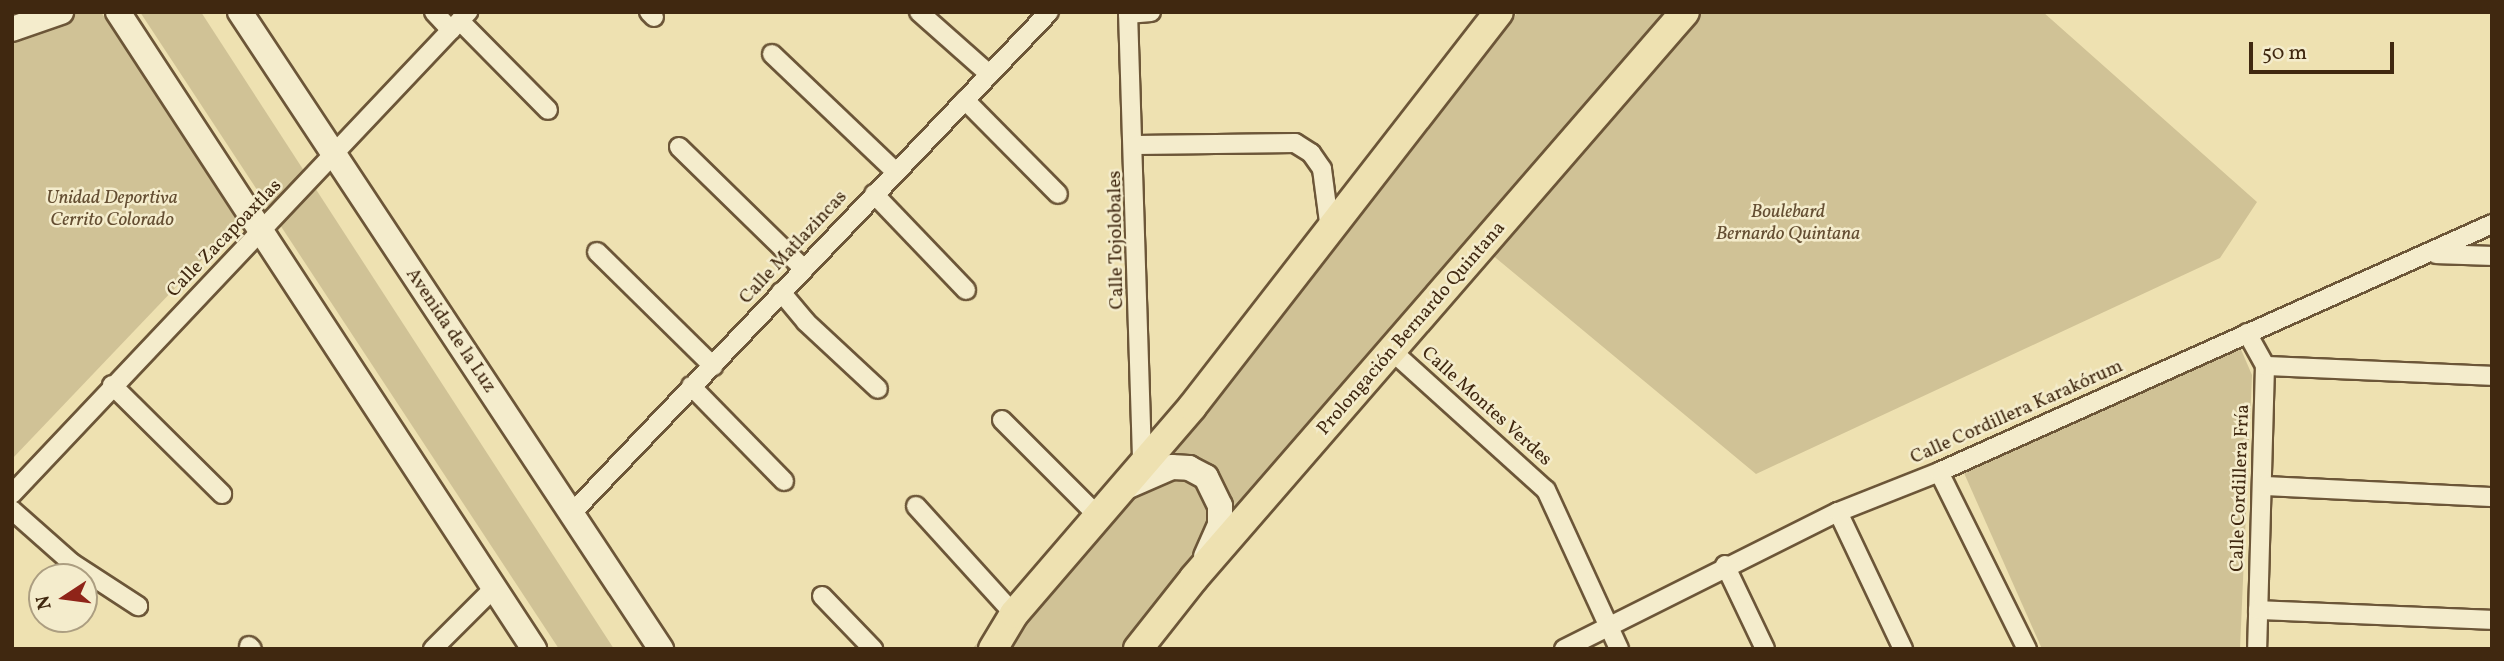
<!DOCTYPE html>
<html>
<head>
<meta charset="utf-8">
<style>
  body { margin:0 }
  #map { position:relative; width:2504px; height:661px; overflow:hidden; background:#eee1b1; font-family:Vollkorn,serif }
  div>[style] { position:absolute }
  .green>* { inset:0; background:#d0c296 }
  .roads { filter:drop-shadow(2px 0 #6c5638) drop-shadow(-2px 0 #6c5638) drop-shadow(0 2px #6c5638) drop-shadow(0 -2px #6c5638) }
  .street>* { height:18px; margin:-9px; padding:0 9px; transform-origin:9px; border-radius:9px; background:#f4eccc }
  .secondary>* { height:24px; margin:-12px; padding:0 12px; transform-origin:12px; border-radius:12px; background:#f4eccc }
  .primary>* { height:28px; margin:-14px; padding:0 14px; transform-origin:14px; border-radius:14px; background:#eee1b1 }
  span { translate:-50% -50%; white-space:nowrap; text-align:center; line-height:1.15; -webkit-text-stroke:5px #f4eccc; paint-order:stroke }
  .park-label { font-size:19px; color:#644e32; font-style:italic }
  .street-label { font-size:19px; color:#402810 }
  .frame { position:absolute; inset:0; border:14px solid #402810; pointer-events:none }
  .north { position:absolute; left:28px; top:563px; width:70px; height:70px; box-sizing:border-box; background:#f4eccc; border:2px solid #ac9e81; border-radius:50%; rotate:257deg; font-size:19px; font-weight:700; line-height:28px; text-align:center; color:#402810 }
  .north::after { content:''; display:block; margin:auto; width:24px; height:32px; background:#8f2418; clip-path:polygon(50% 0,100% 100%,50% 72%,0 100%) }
  .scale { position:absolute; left:2249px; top:42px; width:145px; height:32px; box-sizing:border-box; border:4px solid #402810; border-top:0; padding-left:9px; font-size:21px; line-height:24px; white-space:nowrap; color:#402810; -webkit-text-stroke:5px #f4eccc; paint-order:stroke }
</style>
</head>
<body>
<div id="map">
  <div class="green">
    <i style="clip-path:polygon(70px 12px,101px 12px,238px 222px,12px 459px,12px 33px)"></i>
    <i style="clip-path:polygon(140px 12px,201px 12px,614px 649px,559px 649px)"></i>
    <i style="clip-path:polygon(1518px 12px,2043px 12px,2257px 202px,2220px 258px,1756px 474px,1473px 239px,1142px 649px,972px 649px,1281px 310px)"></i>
    <i style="clip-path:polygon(2236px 338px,2252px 375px,2240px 649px,2042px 649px,1964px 473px)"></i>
  </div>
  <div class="roads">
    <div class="street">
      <i style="left:434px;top:12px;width:25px;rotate:47deg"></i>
      <i style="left:649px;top:12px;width:7px;rotate:45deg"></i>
      <i style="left:919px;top:12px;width:94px;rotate:41.5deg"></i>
      <i style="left:1128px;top:12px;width:455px;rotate:88.2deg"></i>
      <i style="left:1128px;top:14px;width:23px;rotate:-5deg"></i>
      <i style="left:460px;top:21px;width:125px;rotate:45.3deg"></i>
      <i style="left:772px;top:54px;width:170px;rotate:43.6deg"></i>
      <i style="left:965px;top:100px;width:132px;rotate:45.3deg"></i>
      <i style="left:1136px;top:145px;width:159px;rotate:-0.7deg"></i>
      <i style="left:1295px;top:143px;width:19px;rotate:32deg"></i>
      <i style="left:1311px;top:153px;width:19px;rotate:55deg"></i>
      <i style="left:1322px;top:169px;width:62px;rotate:82.5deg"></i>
      <i style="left:679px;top:147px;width:175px;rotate:44.3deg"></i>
      <i style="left:874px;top:194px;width:133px;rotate:46.2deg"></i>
      <i style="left:597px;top:252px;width:163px;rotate:44.5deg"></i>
      <i style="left:2436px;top:254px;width:56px;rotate:2deg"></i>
      <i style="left:781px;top:292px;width:39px;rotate:50deg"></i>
      <i style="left:806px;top:322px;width:98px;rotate:42.9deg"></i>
      <i style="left:2247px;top:333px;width:38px;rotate:61deg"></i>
      <i style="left:2265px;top:366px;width:283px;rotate:91.6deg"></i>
      <i style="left:1392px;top:351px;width:207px;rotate:42.1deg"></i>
      <i style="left:1546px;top:490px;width:175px;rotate:65.3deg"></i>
      <i style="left:2265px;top:366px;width:227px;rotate:2.5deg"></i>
      <i style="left:112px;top:385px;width:155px;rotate:44.7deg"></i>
      <i style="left:691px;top:386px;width:133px;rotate:45.6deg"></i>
      <i style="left:1002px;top:420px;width:137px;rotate:45deg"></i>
      <i style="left:1939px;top:472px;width:198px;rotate:63.6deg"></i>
      <i style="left:2264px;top:486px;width:228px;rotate:2.8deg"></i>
      <i style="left:12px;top:494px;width:664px;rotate:-46.59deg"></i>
      <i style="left:916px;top:506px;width:146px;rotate:47.8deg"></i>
      <i style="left:12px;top:510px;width:80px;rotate:41.5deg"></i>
      <i style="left:72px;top:563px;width:79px;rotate:33.1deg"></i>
      <i style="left:1838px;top:512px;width:152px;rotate:64.6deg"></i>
      <i style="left:571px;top:514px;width:693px;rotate:-46.4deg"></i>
      <i style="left:1725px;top:565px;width:93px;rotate:64.5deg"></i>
      <i style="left:822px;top:596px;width:74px;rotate:46.1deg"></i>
      <i style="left:2258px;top:610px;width:234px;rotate:2.4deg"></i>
      <i style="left:249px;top:646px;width:4px;rotate:45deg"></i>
      <i style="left:433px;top:649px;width:88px;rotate:-45deg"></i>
      <i style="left:1564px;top:649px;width:306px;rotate:-26.6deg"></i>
      <i style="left:1838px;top:512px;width:109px;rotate:-21.6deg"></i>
      <i style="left:1939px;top:472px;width:606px;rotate:-24.15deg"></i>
    </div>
    <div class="secondary">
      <i style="left:118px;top:12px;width:761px;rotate:56.85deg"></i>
      <i style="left:240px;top:12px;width:764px;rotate:56.54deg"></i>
      <i style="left:12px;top:29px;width:52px;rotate:-19.1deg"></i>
      <i style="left:1126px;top:487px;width:50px;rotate:-23.5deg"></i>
      <i style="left:1172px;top:467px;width:17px;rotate:3deg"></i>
      <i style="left:1189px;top:468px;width:19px;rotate:28deg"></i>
      <i style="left:1206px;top:477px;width:32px;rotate:64deg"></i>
      <i style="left:1220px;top:506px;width:19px;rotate:90deg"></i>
      <i style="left:1220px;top:525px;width:34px;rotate:114deg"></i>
    </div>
    <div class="primary">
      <i style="left:993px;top:649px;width:41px;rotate:-59deg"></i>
      <i style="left:1014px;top:614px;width:273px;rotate:-49.3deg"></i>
      <i style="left:1192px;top:407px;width:500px;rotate:-52.15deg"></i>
      <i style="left:1138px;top:649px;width:90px;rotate:-51.7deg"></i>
      <i style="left:1194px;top:578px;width:749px;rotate:-49.06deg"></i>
    </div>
  </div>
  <div class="park-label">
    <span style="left:112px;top:210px">Unidad Deportiva<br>Cerrito Colorado</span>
    <span style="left:1788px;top:224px">Boulebard<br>Bernardo Quintana</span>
  </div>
  <div class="street-label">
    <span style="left:225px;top:239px;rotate:-46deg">Calle Zacapoaxtlas</span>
    <span style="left:1117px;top:240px;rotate:-91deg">Calle Tojolobales</span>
    <span style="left:794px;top:248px;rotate:-47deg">Calle Matlazincas</span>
    <span style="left:1412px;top:329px;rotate:-49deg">Prolongación Bernardo Quintana</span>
    <span style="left:450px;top:331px;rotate:56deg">Avenida de la Luz</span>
    <span style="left:1486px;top:407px;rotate:42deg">Calle Montes Verdes</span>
    <span style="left:2017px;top:413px;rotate:-24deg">Calle Cordillera Karakórum</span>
    <span style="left:2241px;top:488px;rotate:-88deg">Calle Cordillera Fría</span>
  </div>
  <div class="frame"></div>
  <div class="north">N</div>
  <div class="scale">50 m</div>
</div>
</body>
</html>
